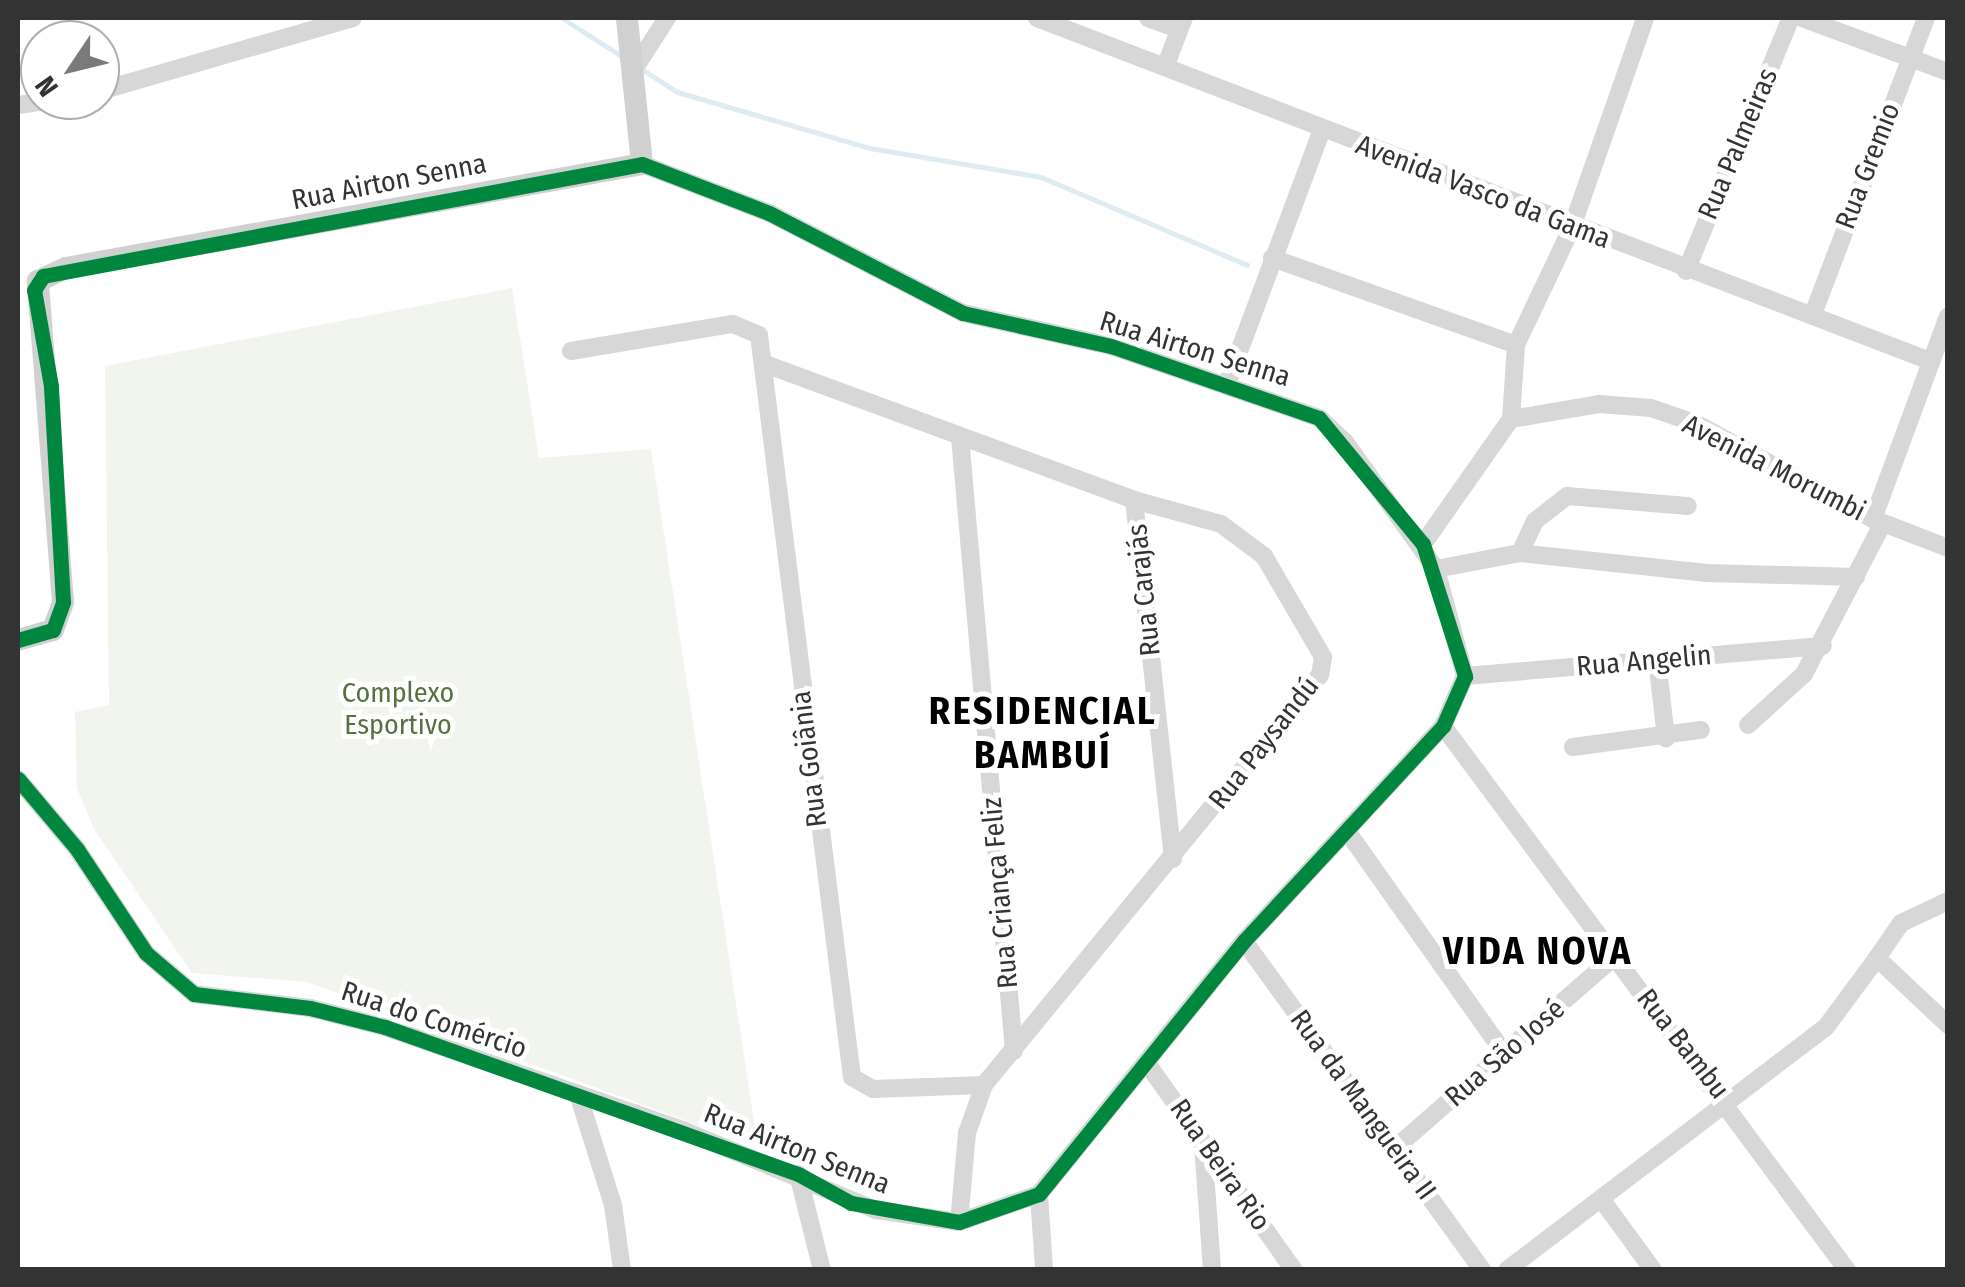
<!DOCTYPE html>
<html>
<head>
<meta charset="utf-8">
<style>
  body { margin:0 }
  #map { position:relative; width:1965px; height:1287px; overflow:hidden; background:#fff; font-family:"Fira Sans Condensed",sans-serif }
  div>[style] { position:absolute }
  .green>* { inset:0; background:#f1f5ed }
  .stream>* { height:5px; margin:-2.5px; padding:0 2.5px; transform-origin:2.5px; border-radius:2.5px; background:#ddebf3 }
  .street>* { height:18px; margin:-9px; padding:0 9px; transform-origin:9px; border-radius:9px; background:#d7d7d7 }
  .secondary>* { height:22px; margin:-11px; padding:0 11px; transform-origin:11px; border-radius:11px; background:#d0d0d0 }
  .cycleway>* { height:15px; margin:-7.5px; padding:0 7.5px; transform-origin:7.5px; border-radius:7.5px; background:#00873e }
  span { translate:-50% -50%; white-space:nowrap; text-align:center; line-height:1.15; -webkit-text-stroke:10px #fff; paint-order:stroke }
  .street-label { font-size:28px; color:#333 }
  .park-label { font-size:28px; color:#56703f }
  .district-label { font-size:38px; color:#000; font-weight:700; letter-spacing:2.5px }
  .frame { position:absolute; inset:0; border:20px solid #333; pointer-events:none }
  .north { position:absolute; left:20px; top:20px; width:100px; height:100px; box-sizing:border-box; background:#fff; border:2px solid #adadad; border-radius:50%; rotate:235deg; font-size:28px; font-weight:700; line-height:40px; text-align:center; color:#333 }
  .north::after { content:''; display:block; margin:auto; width:35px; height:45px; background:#7a7a7a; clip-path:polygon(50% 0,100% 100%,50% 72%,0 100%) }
</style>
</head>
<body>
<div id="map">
  <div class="green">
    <i style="clip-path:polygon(512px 288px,539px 458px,651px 449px,758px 1147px,307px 982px,192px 973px,94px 829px,77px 788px,75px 712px,109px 705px,105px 366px)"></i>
  </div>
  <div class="stream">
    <i style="left:562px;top:18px;width:72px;rotate:32.6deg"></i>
    <i style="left:640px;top:68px;width:44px;rotate:33deg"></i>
    <i style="left:677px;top:92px;width:201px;rotate:16.2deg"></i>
    <i style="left:870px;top:148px;width:173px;rotate:9.6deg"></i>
    <i style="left:1041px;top:177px;width:224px;rotate:23.1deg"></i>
  </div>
  <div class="street">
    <i style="left:1037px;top:18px;width:957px;rotate:21.01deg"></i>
    <i style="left:1148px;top:18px;width:33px;rotate:20deg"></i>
    <i style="left:1802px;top:18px;width:156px;rotate:20.3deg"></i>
    <i style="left:1165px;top:67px;width:53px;rotate:-68.8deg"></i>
    <i style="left:633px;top:71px;width:63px;rotate:-57.3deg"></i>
    <i style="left:100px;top:91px;width:263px;rotate:-16.1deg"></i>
    <i style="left:18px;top:105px;width:35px;rotate:-8deg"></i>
    <i style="left:1272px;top:258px;width:259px;rotate:19.6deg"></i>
    <i style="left:1686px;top:271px;width:274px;rotate:-67.5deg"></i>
    <i style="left:1813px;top:314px;width:317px;rotate:-69.1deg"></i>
    <i style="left:571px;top:351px;width:164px;rotate:-9.5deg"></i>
    <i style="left:733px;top:324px;width:28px;rotate:23deg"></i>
    <i style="left:759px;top:335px;width:748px;rotate:82.86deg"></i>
    <i style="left:852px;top:1077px;width:24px;rotate:30deg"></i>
    <i style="left:873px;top:1089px;width:111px;rotate:-2.1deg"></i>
    <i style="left:765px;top:364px;width:393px;rotate:20.2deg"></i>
    <i style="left:1134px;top:500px;width:90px;rotate:15.4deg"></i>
    <i style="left:1221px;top:524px;width:54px;rotate:36.7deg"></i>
    <i style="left:1264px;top:556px;width:117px;rotate:59.7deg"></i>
    <i style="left:1323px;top:657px;width:18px;rotate:99deg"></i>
    <i style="left:1320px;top:675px;width:530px;rotate:129.34deg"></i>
    <i style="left:984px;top:1085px;width:51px;rotate:109.5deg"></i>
    <i style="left:967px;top:1133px;width:89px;rotate:95.1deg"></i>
    <i style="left:1228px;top:381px;width:268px;rotate:-69.5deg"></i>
    <i style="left:1511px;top:419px;width:74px;rotate:-86.1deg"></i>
    <i style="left:1516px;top:345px;width:131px;rotate:-64.6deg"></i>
    <i style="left:1572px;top:227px;width:221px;rotate:-70.7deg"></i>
    <i style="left:960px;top:437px;width:616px;rotate:84.97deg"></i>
    <i style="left:1134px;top:500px;width:361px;rotate:83.8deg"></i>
    <i style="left:1873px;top:519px;width:216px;rotate:-69.7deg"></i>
    <i style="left:1423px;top:544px;width:153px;rotate:-54.9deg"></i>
    <i style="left:1511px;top:419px;width:89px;rotate:-9.7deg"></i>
    <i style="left:1599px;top:404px;width:52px;rotate:4.4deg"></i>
    <i style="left:1651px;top:408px;width:49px;rotate:19.2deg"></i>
    <i style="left:1697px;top:424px;width:200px;rotate:28.4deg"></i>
    <i style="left:1873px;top:519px;width:80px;rotate:21.1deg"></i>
    <i style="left:1520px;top:553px;width:35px;rotate:-65deg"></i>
    <i style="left:1535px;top:521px;width:41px;rotate:-38deg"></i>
    <i style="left:1567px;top:496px;width:121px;rotate:4.7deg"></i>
    <i style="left:1436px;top:569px;width:86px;rotate:-10.8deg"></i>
    <i style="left:1520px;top:553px;width:188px;rotate:6.1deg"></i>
    <i style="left:1707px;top:573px;width:149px;rotate:1.5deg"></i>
    <i style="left:1657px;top:660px;width:79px;rotate:83.4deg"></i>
    <i style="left:1465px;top:676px;width:359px;rotate:-4.8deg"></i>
    <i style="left:1748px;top:725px;width:76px;rotate:-42.3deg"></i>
    <i style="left:1804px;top:674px;width:170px;rotate:-62.4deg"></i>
    <i style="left:1443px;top:726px;width:678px;rotate:53.4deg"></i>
    <i style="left:1573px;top:747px;width:129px;rotate:-7.6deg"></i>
    <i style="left:18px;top:779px;width:92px;rotate:49.9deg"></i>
    <i style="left:77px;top:849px;width:125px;rotate:56.4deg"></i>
    <i style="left:146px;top:953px;width:63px;rotate:40.5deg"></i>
    <i style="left:194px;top:994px;width:117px;rotate:6.9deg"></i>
    <i style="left:310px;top:1008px;width:77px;rotate:14.2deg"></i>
    <i style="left:385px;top:1027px;width:318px;rotate:19.1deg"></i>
    <i style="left:685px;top:1131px;width:207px;rotate:22.5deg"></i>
    <i style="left:876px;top:1210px;width:84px;rotate:8.2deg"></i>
    <i style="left:959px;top:1222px;width:85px;rotate:-19.3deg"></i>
    <i style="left:1039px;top:1194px;width:326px;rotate:-51deg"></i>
    <i style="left:1244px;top:941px;width:293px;rotate:-47.2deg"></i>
    <i style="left:1443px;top:726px;width:55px;rotate:-66.3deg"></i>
    <i style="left:1465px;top:676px;width:111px;rotate:-105.2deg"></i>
    <i style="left:1436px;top:569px;width:156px;rotate:-125.6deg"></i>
    <i style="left:1345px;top:442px;width:35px;rotate:-137deg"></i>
    <i style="left:1319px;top:418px;width:220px;rotate:-160.9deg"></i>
    <i style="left:1111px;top:346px;width:152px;rotate:-167.4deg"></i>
    <i style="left:963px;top:313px;width:218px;rotate:-152.7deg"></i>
    <i style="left:769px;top:213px;width:136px;rotate:-158.9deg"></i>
    <i style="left:1349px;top:834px;width:270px;rotate:54.7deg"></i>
    <i style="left:1948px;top:901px;width:52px;rotate:154.9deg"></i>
    <i style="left:1901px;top:923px;width:42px;rotate:124.4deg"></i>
    <i style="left:1877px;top:958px;width:98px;rotate:43.3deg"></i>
    <i style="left:1244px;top:941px;width:406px;rotate:54.1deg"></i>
    <i style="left:1146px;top:1062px;width:255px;rotate:54.6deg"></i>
    <i style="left:578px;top:1094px;width:116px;rotate:72.5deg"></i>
    <i style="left:613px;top:1205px;width:66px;rotate:82.1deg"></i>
    <i style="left:1203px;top:1144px;width:126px;rotate:85.9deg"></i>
    <i style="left:1394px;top:1149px;width:293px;rotate:-41.1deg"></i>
    <i style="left:798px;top:1174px;width:99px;rotate:76deg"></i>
    <i style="left:1039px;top:1194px;width:76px;rotate:86.2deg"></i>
    <i style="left:1602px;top:1200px;width:87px;rotate:53.9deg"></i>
    <i style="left:1507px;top:1270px;width:401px;rotate:-37.3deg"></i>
    <i style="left:1826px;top:1027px;width:86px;rotate:-53.5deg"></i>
  </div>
  <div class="secondary">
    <i style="left:18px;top:640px;width:36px;rotate:-16deg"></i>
    <i style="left:53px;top:630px;width:30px;rotate:-70deg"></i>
    <i style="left:63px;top:602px;width:322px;rotate:-94.5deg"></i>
    <i style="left:38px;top:281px;width:31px;rotate:-25deg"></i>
    <i style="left:66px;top:268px;width:585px;rotate:-10.23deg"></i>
    <i style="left:642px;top:164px;width:147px;rotate:-95.9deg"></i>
  </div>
  <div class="cycleway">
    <i style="left:18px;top:640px;width:36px;rotate:-16deg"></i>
    <i style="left:53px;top:630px;width:30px;rotate:-70deg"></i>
    <i style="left:63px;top:602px;width:216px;rotate:-93.2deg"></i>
    <i style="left:51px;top:386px;width:97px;rotate:-100deg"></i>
    <i style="left:34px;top:290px;width:17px;rotate:-57deg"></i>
    <i style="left:43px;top:276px;width:609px;rotate:-10.59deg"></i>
    <i style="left:642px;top:164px;width:136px;rotate:21.1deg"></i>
    <i style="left:769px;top:213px;width:218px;rotate:27.3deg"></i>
    <i style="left:963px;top:313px;width:152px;rotate:12.6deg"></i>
    <i style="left:1111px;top:346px;width:220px;rotate:19.1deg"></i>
    <i style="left:1319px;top:418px;width:163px;rotate:50.5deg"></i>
    <i style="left:1423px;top:544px;width:139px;rotate:72.3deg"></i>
    <i style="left:1465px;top:676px;width:55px;rotate:113.7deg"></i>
    <i style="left:1443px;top:726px;width:293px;rotate:132.8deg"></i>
    <i style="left:1244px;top:941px;width:326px;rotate:129deg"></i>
    <i style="left:1039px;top:1194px;width:85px;rotate:160.7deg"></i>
    <i style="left:959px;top:1222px;width:110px;rotate:-170deg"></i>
    <i style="left:851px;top:1203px;width:60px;rotate:-151.3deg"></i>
    <i style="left:798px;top:1174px;width:438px;rotate:-160.4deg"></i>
    <i style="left:385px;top:1027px;width:77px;rotate:-165.8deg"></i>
    <i style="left:310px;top:1008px;width:117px;rotate:-173.1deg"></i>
    <i style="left:194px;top:994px;width:63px;rotate:-139.5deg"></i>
    <i style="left:146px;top:953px;width:125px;rotate:-123.6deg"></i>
    <i style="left:77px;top:849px;width:92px;rotate:-130.1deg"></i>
  </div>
  <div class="street-label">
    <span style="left:1738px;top:144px;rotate:-67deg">Rua Palmeiras</span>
    <span style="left:1868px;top:166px;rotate:-69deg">Rua Gremio</span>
    <span style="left:389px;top:182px;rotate:-11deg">Rua Airton Senna</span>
    <span style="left:1483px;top:192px;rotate:21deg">Avenida Vasco da Gama</span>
    <span style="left:1195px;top:349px;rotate:17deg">Rua Airton Senna</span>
    <span style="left:1774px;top:468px;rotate:27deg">Avenida Morumbi</span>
    <span style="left:1144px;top:590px;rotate:-96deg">Rua Carajás</span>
    <span style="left:1644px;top:661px;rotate:-5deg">Rua Angelin</span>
    <span style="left:1264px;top:743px;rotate:-52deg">Rua Paysandú</span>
    <span style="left:809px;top:759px;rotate:-97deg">Rua Goiânia</span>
    <span style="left:1000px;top:893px;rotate:-95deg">Rua Criança Feliz</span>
    <span style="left:434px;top:1020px;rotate:18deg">Rua do Comércio</span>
    <span style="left:1683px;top:1044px;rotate:52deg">Rua Bambu</span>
    <span style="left:1505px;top:1053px;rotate:-41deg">Rua São José</span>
    <span style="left:1363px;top:1105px;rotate:54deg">Rua da Mangueira II</span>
    <span style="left:797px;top:1149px;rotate:22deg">Rua Airton Senna</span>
    <span style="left:1220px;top:1165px;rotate:55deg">Rua Beira Rio</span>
  </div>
  <div class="park-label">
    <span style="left:398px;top:709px">Complexo<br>Esportivo</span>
  </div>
  <div class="district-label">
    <span style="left:1043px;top:734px">RESIDENCIAL<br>BAMBUÍ</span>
    <span style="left:1538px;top:952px">VIDA NOVA</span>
  </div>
  <div class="frame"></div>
  <div class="north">N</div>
</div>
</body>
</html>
